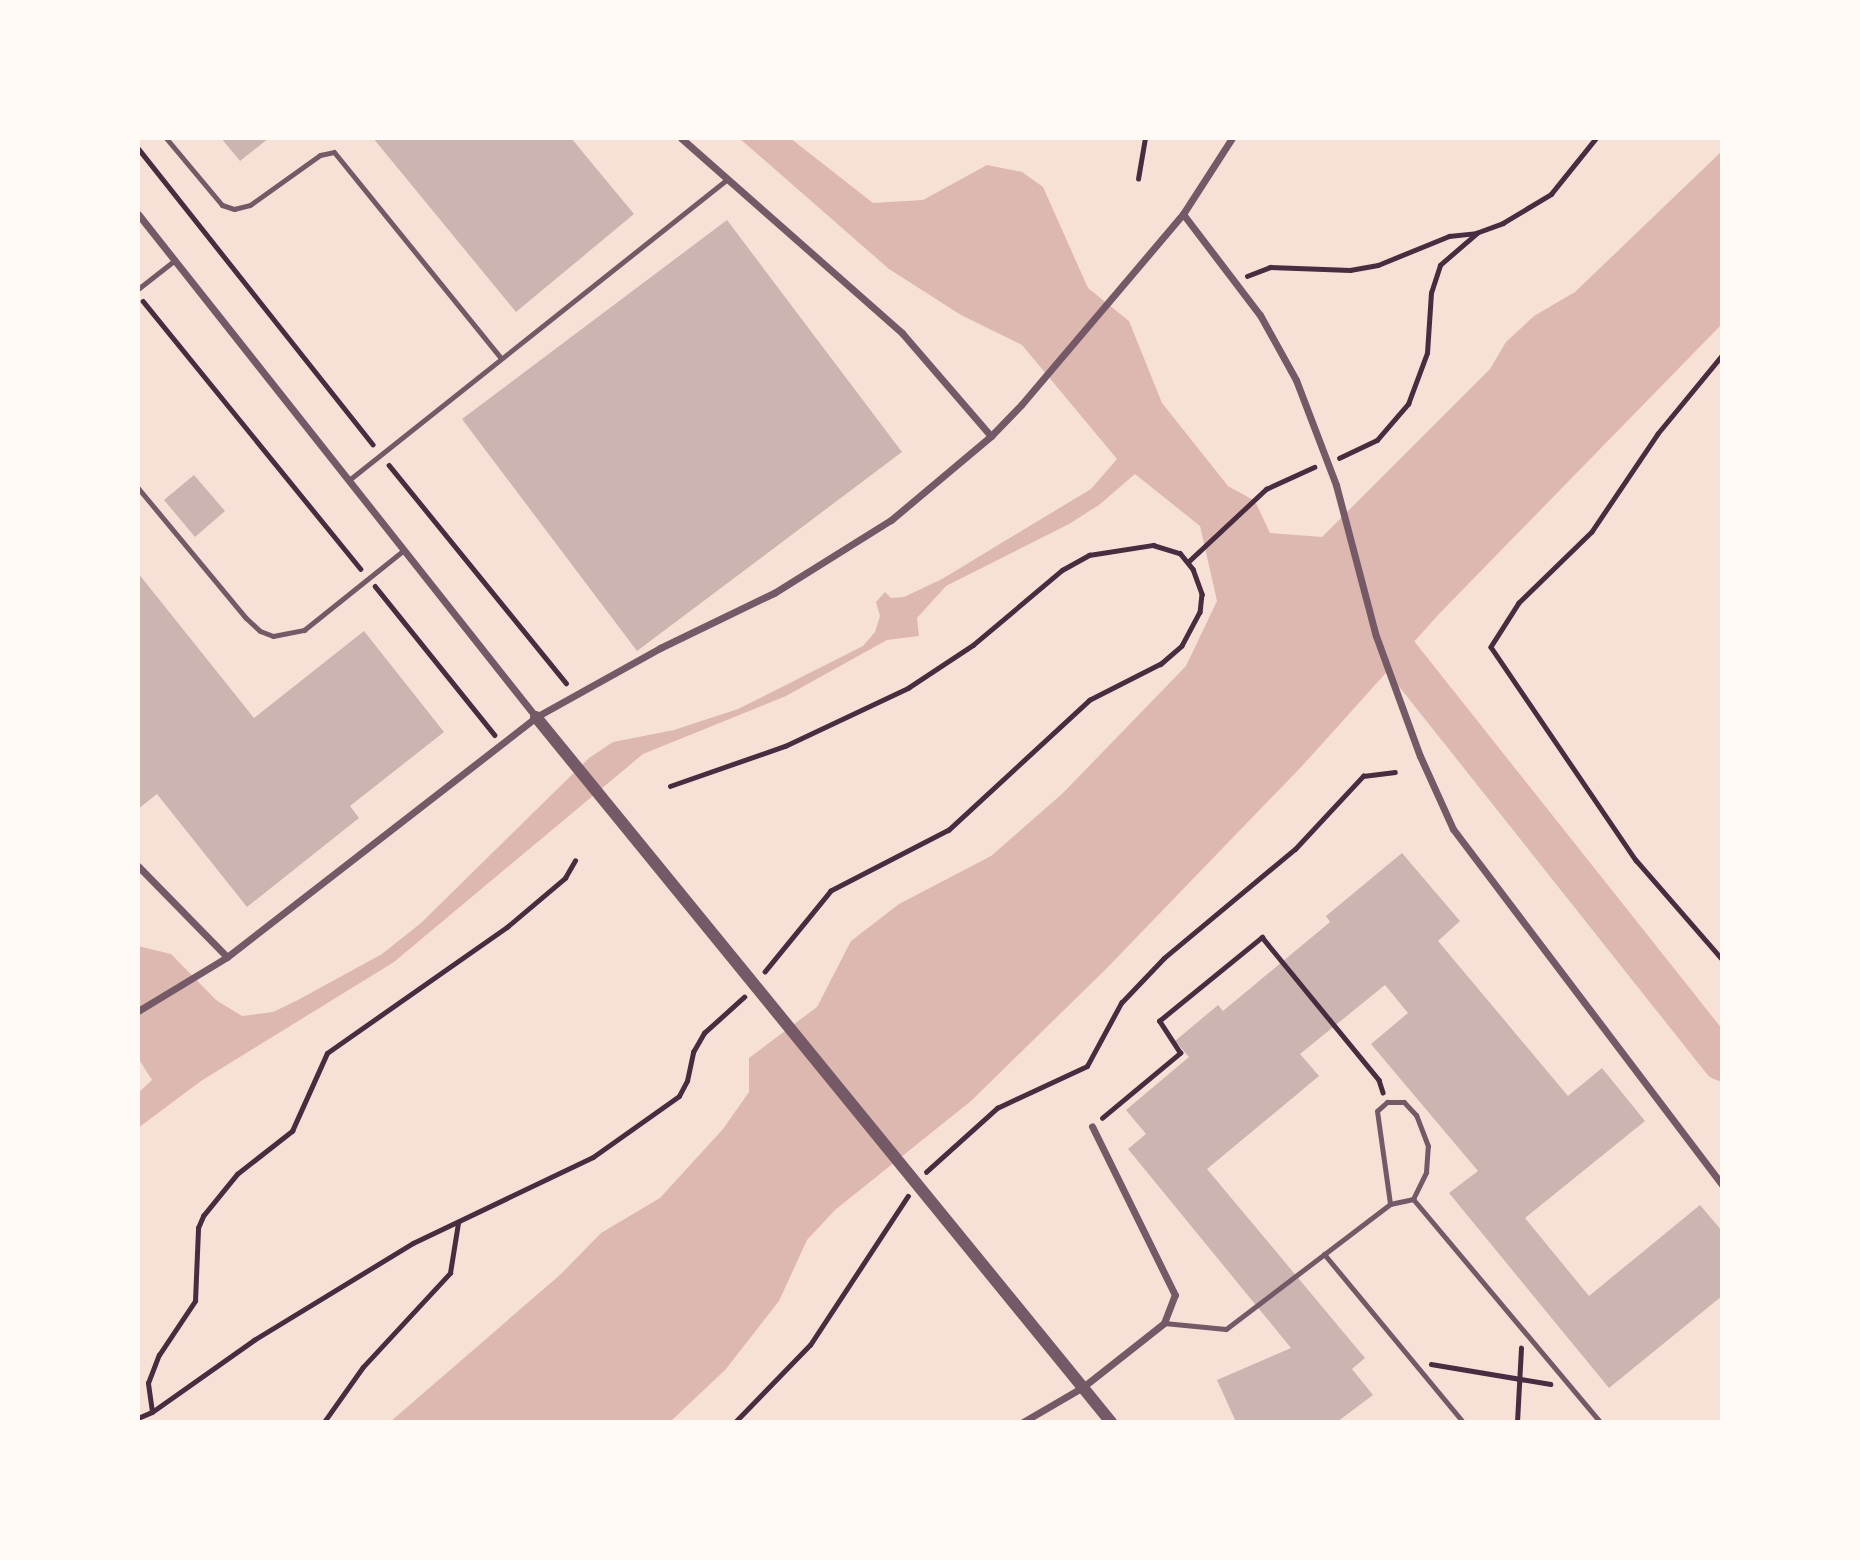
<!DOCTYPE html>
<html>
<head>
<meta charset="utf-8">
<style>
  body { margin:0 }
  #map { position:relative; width:1860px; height:1560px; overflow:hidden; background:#f7e1d7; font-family:"Sofia Sans Condensed",sans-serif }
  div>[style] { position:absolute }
  .water>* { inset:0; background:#dcb8b0 }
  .river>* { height:40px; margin:-20px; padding:0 20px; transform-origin:20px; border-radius:20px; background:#dcb8b0 }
  .building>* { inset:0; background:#ccb4b1 }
  .path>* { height:4.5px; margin:-2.25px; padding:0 2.25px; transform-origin:2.25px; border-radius:2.25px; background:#4a2c40 }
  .service>* { height:5px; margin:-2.5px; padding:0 2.5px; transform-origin:2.5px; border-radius:2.5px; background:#755966 }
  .minor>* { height:7px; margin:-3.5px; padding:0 3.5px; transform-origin:3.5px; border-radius:3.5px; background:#755966 }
  .tertiary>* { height:12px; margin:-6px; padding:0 6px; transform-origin:6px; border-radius:6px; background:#755966 }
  span { translate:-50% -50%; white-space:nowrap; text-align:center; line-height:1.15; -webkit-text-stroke:5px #fffaf5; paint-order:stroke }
  .frame { position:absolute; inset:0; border:140px solid #fffaf5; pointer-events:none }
</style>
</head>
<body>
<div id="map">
  <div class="water">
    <i style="clip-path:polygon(739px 138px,790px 138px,873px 203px,923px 200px,987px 165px,1022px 172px,1043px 187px,1088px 288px,1129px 321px,1162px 403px,1228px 486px,1255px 501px,1270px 533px,1322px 537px,1490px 369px,1506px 342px,1534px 316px,1575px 292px,1722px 151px,1722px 324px,1439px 614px,1303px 765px,1106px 969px,971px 1101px,835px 1210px,807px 1240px,779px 1301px,726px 1369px,670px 1422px,390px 1422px,561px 1274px,601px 1233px,660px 1198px,723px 1129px,749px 1092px,749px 1058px,817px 1007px,851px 941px,899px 904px,991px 856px,1063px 793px,1186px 666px,1217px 601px,1200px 526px,1135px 474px,1099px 505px,1069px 524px,946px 586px,917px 618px,919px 636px,887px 640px,786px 696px,643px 754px,394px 962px,201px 1081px,138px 1128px,138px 1093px,152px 1080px,138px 1058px,138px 946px,171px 954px,216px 1000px,242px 1016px,273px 1012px,296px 1001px,382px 954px,421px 923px,589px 758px,613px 742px,674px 730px,738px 709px,863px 646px,875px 632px,880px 616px,876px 602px,885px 592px,891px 598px,904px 597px,942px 579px,1091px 489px,1117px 459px,1022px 345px,961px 315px,889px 269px)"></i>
  </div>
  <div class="river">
    <i style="left:1367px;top:614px;width:571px;rotate:51.54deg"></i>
  </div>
  <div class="building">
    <i style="clip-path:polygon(221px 138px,269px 138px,240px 161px)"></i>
    <i style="clip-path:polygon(373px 138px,571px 138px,634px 214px,516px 312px)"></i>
    <i style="clip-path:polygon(727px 220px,902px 452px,637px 651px,462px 419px)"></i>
    <i style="clip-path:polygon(194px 475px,225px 511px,195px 537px,164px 500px)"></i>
    <i style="clip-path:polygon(138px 573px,254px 718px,364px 631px,444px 732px,350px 806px,359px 818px,247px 907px,157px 794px,138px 809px)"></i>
    <i style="clip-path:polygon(1402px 853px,1460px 921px,1438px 941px,1568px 1096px,1602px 1068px,1645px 1121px,1525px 1218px,1589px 1296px,1700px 1205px,1722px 1231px,1722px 1296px,1609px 1388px,1449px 1193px,1478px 1171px,1371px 1044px,1408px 1013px,1385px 985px,1300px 1054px,1319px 1076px,1207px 1169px,1365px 1358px,1352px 1369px,1373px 1395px,1337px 1422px,1236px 1422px,1217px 1380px,1291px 1348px,1128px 1149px,1146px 1134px,1126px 1110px,1189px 1057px,1175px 1041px,1218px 1005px,1223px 1011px,1330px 922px,1326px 916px)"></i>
  </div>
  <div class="path">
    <i style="left:138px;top:148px;width:378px;rotate:51.6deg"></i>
    <i style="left:1138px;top:179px;width:42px;rotate:-80.3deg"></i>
    <i style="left:1247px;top:276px;width:25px;rotate:-21deg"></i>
    <i style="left:1270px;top:267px;width:80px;rotate:2.1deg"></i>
    <i style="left:1350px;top:270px;width:28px;rotate:-10deg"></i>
    <i style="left:1378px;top:265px;width:77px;rotate:-22.2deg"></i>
    <i style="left:1449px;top:236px;width:27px;rotate:-6deg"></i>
    <i style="left:1476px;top:233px;width:29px;rotate:-20deg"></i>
    <i style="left:1503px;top:223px;width:56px;rotate:-31.1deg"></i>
    <i style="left:1551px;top:194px;width:72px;rotate:-51.2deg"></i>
    <i style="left:143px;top:301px;width:345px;rotate:50.9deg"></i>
    <i style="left:1722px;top:356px;width:101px;rotate:129.4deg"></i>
    <i style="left:1658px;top:434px;width:118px;rotate:124deg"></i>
    <i style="left:1592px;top:532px;width:102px;rotate:135.8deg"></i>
    <i style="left:1519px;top:603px;width:52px;rotate:122.5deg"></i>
    <i style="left:1491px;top:647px;width:258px;rotate:55.8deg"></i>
    <i style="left:1636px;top:860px;width:131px;rotate:49deg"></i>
    <i style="left:1339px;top:458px;width:42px;rotate:-25.3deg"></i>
    <i style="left:1377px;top:440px;width:48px;rotate:-49.3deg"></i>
    <i style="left:1408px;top:404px;width:54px;rotate:-69.6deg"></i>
    <i style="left:1427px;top:353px;width:60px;rotate:-86.2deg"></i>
    <i style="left:1431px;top:293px;width:29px;rotate:-72deg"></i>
    <i style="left:1440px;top:265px;width:49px;rotate:-40.9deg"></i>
    <i style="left:389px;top:465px;width:281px;rotate:50.9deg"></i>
    <i style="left:1188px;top:562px;width:107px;rotate:-43.1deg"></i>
    <i style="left:1266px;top:489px;width:53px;rotate:-24.6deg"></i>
    <i style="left:375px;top:586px;width:191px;rotate:51.2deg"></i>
    <i style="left:670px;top:786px;width:122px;rotate:-19.2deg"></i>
    <i style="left:785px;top:746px;width:136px;rotate:-25.2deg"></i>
    <i style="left:908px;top:688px;width:78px;rotate:-33.5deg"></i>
    <i style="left:973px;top:645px;width:116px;rotate:-40.1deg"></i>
    <i style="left:1062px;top:570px;width:31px;rotate:-29deg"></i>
    <i style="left:1089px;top:555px;width:65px;rotate:-8.9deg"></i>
    <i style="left:1153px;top:545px;width:28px;rotate:17deg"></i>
    <i style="left:1180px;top:553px;width:21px;rotate:51deg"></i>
    <i style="left:1193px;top:569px;width:27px;rotate:70deg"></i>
    <i style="left:1202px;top:594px;width:18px;rotate:96deg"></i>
    <i style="left:1200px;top:612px;width:38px;rotate:118deg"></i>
    <i style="left:1182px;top:646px;width:28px;rotate:139deg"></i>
    <i style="left:1161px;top:664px;width:80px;rotate:153.1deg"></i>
    <i style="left:1090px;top:700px;width:192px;rotate:137.3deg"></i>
    <i style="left:949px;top:830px;width:133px;rotate:152.7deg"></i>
    <i style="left:831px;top:891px;width:104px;rotate:129.2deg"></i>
    <i style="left:1102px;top:1118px;width:102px;rotate:-39.8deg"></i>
    <i style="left:1180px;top:1053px;width:38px;rotate:-123deg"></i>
    <i style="left:1159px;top:1021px;width:133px;rotate:-39.2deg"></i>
    <i style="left:1262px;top:937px;width:185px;rotate:50.7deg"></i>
    <i style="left:1379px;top:1080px;width:13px;rotate:72deg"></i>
    <i style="left:926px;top:1172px;width:96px;rotate:-42deg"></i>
    <i style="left:997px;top:1108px;width:99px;rotate:-25deg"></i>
    <i style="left:1087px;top:1066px;width:72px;rotate:-61.6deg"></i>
    <i style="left:1121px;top:1003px;width:62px;rotate:-46.3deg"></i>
    <i style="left:1164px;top:958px;width:170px;rotate:-39.8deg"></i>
    <i style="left:1295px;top:849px;width:100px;rotate:-47deg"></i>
    <i style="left:1363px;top:776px;width:32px;rotate:-7deg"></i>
    <i style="left:1431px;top:1364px;width:121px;rotate:9.5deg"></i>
    <i style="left:152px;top:1412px;width:125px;rotate:-35.2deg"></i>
    <i style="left:254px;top:1340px;width:186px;rotate:-31.4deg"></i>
    <i style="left:413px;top:1243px;width:199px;rotate:-25.5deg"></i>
    <i style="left:593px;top:1157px;width:105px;rotate:-35.3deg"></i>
    <i style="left:679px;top:1096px;width:17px;rotate:-62deg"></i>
    <i style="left:687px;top:1081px;width:30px;rotate:-78deg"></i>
    <i style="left:693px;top:1052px;width:22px;rotate:-60deg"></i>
    <i style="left:704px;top:1033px;width:54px;rotate:-42deg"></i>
    <i style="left:138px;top:1418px;width:15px;rotate:-23deg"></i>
    <i style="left:152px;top:1412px;width:29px;rotate:-98deg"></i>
    <i style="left:148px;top:1383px;width:30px;rotate:-69deg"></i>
    <i style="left:159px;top:1355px;width:65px;rotate:-56.3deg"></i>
    <i style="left:195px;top:1301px;width:73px;rotate:-87.6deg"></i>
    <i style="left:198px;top:1228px;width:13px;rotate:-67deg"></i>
    <i style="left:203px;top:1216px;width:54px;rotate:-51deg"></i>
    <i style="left:237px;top:1174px;width:70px;rotate:-38deg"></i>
    <i style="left:292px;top:1131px;width:85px;rotate:-65.8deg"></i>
    <i style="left:327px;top:1053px;width:220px;rotate:-35deg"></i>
    <i style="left:507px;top:927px;width:76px;rotate:-40.2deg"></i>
    <i style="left:565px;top:878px;width:20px;rotate:-60deg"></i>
    <i style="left:324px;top:1422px;width:67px;rotate:-54.7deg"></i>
    <i style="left:363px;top:1367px;width:128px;rotate:-47.2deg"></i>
    <i style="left:450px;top:1273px;width:51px;rotate:-80.9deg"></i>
    <i style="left:735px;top:1422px;width:107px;rotate:-45.8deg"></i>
    <i style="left:810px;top:1345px;width:178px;rotate:-56.7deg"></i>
    <i style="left:1517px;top:1422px;width:74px;rotate:-86.9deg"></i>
  </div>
  <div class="service">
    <i style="left:166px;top:138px;width:87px;rotate:50.1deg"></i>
    <i style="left:222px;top:205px;width:13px;rotate:18deg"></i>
    <i style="left:234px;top:209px;width:16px;rotate:-14deg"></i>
    <i style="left:250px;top:205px;width:86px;rotate:-35.5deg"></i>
    <i style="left:320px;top:155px;width:14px;rotate:-12deg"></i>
    <i style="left:334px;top:152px;width:265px;rotate:51deg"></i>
    <i style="left:138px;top:289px;width:47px;rotate:-38.1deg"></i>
    <i style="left:349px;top:480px;width:484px;rotate:-38.5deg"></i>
    <i style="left:138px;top:488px;width:169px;rotate:50.3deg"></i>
    <i style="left:246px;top:618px;width:19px;rotate:43deg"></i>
    <i style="left:260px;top:631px;width:14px;rotate:21deg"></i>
    <i style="left:273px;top:636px;width:32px;rotate:-11deg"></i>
    <i style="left:304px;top:630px;width:128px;rotate:-38.7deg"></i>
    <i style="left:1413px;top:1199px;width:291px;rotate:50deg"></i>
    <i style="left:1324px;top:1254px;width:218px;rotate:50.4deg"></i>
    <i style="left:1164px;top:1323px;width:62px;rotate:5.5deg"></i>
    <i style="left:1226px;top:1329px;width:206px;rotate:-37.3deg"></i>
    <i style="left:1390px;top:1204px;width:24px;rotate:-12deg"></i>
    <i style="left:1413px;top:1199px;width:30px;rotate:-64deg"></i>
    <i style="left:1426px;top:1172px;width:26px;rotate:-86deg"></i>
    <i style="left:1428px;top:1146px;width:33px;rotate:-111deg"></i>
    <i style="left:1416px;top:1115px;width:18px;rotate:-133deg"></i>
    <i style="left:1404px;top:1102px;width:17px;rotate:180deg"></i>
    <i style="left:1387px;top:1102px;width:13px;rotate:138deg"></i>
    <i style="left:1377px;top:1111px;width:94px;rotate:82deg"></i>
  </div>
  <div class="minor">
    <i style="left:681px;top:138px;width:295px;rotate:41.4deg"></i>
    <i style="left:902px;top:333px;width:136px;rotate:49.2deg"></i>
    <i style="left:138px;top:214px;width:641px;rotate:51.65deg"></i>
    <i style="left:1183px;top:214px;width:127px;rotate:52.7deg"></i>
    <i style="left:1260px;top:315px;width:74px;rotate:61deg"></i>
    <i style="left:1296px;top:380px;width:112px;rotate:69.1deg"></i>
    <i style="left:1336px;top:485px;width:156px;rotate:75.2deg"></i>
    <i style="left:1376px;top:636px;width:128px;rotate:69.9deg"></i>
    <i style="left:1420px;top:756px;width:80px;rotate:65.7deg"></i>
    <i style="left:1453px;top:829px;width:446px;rotate:52.9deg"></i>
    <i style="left:138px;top:866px;width:127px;rotate:45.6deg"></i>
    <i style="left:227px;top:957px;width:391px;rotate:-37.8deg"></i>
    <i style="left:536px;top:717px;width:142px;rotate:-29.1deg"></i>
    <i style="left:660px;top:648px;width:127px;rotate:-25.8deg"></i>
    <i style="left:774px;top:593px;width:138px;rotate:-32deg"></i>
    <i style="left:891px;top:520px;width:131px;rotate:-40deg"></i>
    <i style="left:991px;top:436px;width:43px;rotate:-45.9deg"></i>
    <i style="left:1021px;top:405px;width:250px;rotate:-49.7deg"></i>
    <i style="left:1183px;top:214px;width:90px;rotate:-57.2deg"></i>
    <i style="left:138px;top:1011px;width:104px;rotate:-31.2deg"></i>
    <i style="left:1023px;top:1422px;width:69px;rotate:-30.3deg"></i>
    <i style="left:1083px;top:1387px;width:103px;rotate:-38.3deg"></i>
    <i style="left:1164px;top:1323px;width:30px;rotate:-69deg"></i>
    <i style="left:1175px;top:1295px;width:188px;rotate:-116.2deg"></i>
  </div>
  <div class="tertiary">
    <i style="left:536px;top:717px;width:910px;rotate:50.8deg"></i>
  </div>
  <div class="frame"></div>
</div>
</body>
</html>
